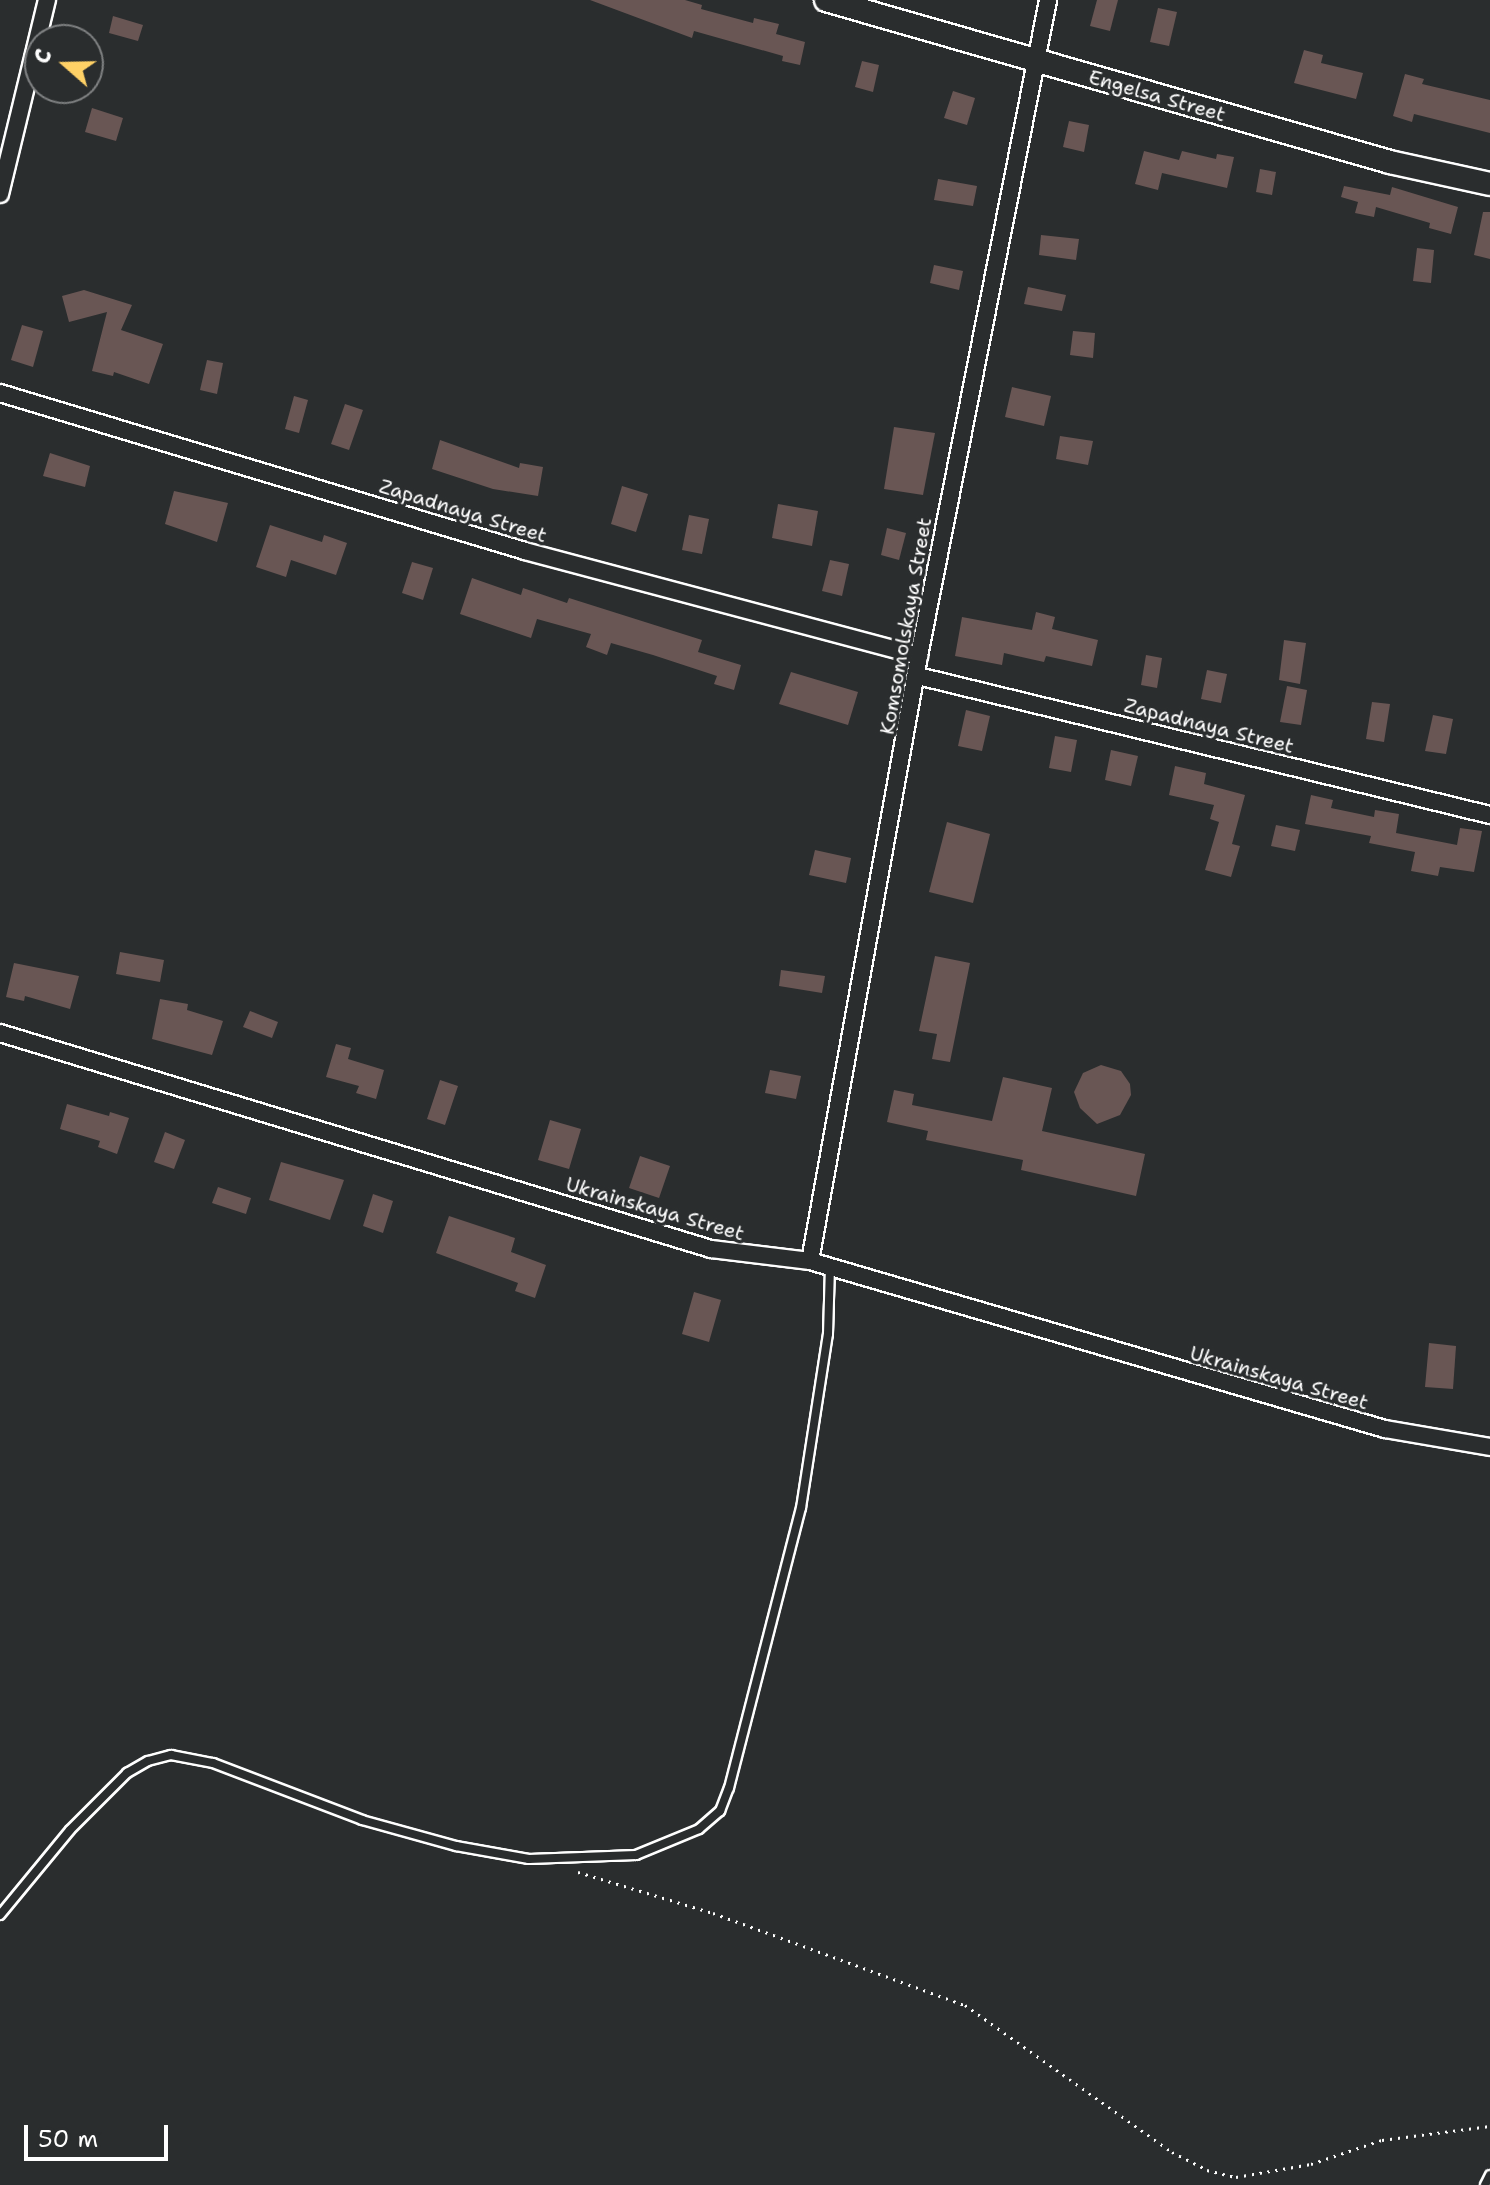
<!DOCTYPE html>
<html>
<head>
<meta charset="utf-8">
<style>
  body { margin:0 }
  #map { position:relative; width:1490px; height:2185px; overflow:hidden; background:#2a2d2e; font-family:"Shantell Sans",sans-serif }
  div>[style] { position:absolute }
  .building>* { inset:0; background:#695654 }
  .path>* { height:3px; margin-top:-1.5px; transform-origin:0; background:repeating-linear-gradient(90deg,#fff 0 2px,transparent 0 8px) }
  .roads { filter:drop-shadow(2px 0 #fff) drop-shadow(-2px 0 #fff) drop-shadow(0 2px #fff) drop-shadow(0 -2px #fff) }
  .lane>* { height:8px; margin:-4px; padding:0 4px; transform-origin:4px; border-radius:4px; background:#2a2d2e }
  .street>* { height:16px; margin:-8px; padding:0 8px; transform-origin:8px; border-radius:8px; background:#2a2d2e }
  .secondary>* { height:22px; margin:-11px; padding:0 11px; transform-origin:11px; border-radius:11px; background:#2a2d2e }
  span { translate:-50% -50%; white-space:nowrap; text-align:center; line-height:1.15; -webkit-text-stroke:7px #2a2d2e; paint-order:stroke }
  .street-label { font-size:20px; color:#fff }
  .north { position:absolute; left:24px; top:24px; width:80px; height:80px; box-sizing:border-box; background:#2a2d2e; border:2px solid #7f8182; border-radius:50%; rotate:290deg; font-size:22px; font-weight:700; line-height:32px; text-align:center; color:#fff }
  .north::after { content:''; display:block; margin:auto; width:28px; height:36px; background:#ffd166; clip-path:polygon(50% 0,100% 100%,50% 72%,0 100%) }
  .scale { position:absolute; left:24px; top:2125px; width:144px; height:36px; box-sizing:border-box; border:4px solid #fff; border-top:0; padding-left:10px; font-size:24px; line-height:28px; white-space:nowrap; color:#fff; -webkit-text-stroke:6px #2a2d2e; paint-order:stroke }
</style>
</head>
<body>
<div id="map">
  <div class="building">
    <i style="clip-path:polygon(590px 0,685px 0,702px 5px,701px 9px,753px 23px,754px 18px,779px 24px,776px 34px,805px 42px,800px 65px,782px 61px,783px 56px,694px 31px,692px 38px)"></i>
    <i style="clip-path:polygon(1097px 0,1118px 0,1110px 31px,1090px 26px)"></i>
    <i style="clip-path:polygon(1158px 8px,1177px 12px,1169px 46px,1150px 42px)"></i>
    <i style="clip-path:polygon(113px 16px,143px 25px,138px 41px,109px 33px)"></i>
    <i style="clip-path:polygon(1304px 50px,1323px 55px,1321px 63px,1363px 73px,1356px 99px,1294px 83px)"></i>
    <i style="clip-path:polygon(862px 61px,879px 65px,873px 92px,855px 87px)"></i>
    <i style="clip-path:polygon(1405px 74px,1424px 79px,1422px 84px,1490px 100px,1490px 133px,1414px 114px,1412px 122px,1393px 116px)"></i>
    <i style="clip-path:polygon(953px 91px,975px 98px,967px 125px,944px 118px)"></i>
    <i style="clip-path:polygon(92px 108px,123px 118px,116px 141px,85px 132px)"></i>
    <i style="clip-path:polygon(1069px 121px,1089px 125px,1084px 152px,1063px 147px)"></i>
    <i style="clip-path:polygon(1144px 151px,1179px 160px,1182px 151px,1216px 159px,1217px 154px,1234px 157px,1227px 188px,1162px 173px,1158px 190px,1135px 184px)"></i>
    <i style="clip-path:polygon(1260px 169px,1276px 172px,1272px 195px,1256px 192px)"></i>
    <i style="clip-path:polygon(938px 179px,977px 186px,973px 206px,934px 200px)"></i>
    <i style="clip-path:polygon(1344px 186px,1390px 195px,1392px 187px,1458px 207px,1451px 234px,1429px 228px,1430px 223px,1376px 207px,1374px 217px,1355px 213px,1358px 202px,1341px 197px)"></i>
    <i style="clip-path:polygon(1483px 212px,1490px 212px,1490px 259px,1474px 255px)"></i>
    <i style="clip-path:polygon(1041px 235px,1079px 239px,1076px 260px,1039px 255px)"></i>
    <i style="clip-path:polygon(1417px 248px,1434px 250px,1431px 283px,1413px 281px)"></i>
    <i style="clip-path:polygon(934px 265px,963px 271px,959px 290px,930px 283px)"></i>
    <i style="clip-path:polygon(1028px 287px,1066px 295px,1062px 311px,1024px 304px)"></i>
    <i style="clip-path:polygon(84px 290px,132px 305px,121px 330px,163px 344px,149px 384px,114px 372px,113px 376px,92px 371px,107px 312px,69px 322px,62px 296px)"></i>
    <i style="clip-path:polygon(22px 325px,43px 331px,33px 367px,11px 360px)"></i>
    <i style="clip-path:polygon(1073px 331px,1095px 333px,1093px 358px,1070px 355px)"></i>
    <i style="clip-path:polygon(207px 360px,223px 363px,217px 394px,200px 390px)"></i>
    <i style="clip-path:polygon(1012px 387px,1051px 396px,1044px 426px,1005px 417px)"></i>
    <i style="clip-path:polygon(294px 396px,308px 400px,299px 433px,285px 429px)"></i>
    <i style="clip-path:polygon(345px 404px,363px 410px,349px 450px,331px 444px)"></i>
    <i style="clip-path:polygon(894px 427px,935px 433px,923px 495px,884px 489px)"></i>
    <i style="clip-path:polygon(1060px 436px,1093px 441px,1088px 465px,1056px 459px)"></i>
    <i style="clip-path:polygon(440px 440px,519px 468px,520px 463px,543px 467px,538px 496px,493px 489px,432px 469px)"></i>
    <i style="clip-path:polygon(50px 453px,90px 466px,85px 487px,43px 476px)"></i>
    <i style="clip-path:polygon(622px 486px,648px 494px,636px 532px,611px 524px)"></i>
    <i style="clip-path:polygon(174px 491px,228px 503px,217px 542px,165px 524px)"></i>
    <i style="clip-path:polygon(778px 504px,818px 511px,812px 546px,772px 538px)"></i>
    <i style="clip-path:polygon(689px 515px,709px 519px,702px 554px,682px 550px)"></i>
    <i style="clip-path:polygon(270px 525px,322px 542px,324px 535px,347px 543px,336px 575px,291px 560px,286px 577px,256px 567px)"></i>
    <i style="clip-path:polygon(887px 528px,906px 533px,899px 560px,881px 555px)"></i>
    <i style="clip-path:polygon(830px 560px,849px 564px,842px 596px,822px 591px)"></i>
    <i style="clip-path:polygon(412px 562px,433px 568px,423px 600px,402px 593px)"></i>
    <i style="clip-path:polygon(472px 578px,521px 595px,523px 588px,567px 603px,569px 598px,702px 640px,698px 652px,741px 665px,734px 690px,714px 684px,717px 676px,653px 655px,611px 643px,607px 655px,586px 647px,591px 634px,537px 619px,531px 638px,460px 614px)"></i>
    <i style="clip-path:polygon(1036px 612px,1055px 617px,1052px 629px,1098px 640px,1092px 666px,1046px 656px,1044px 662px,1004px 653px,1002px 665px,955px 656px,962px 617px,1032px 630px)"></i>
    <i style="clip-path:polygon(1284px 640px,1306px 643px,1300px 684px,1279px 680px)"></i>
    <i style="clip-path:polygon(1146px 655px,1162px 658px,1157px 688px,1141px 685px)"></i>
    <i style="clip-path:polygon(1207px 670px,1227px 674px,1221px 703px,1201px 699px)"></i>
    <i style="clip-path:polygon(791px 672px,858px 692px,848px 725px,779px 704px)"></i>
    <i style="clip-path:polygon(1287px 686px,1307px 690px,1301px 725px,1280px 722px)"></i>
    <i style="clip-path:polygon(1372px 702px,1390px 704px,1384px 742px,1366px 739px)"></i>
    <i style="clip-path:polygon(966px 710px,990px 716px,982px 751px,958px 746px)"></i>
    <i style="clip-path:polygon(1433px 715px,1453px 719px,1446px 754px,1425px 751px)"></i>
    <i style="clip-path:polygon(1055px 736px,1077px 740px,1071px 772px,1049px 768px)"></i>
    <i style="clip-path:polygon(1111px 750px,1138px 756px,1131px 786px,1105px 780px)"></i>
    <i style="clip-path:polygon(1175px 766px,1206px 773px,1204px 784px,1245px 795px,1232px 844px,1240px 846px,1231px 877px,1205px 870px,1219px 822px,1210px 819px,1214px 805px,1169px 795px)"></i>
    <i style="clip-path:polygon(1311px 795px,1333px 800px,1331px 808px,1374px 817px,1375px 810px,1399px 814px,1396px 833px,1457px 845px,1460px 828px,1482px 831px,1474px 872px,1440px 867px,1438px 876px,1411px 871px,1415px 852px,1369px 843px,1371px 836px,1305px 824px)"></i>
    <i style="clip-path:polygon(947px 822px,990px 834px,973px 903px,929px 892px)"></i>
    <i style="clip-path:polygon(1276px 825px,1300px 830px,1295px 851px,1271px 846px)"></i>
    <i style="clip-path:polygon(815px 850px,851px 858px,846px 883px,809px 875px)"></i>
    <i style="clip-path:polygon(120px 952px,164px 960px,160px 982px,116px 974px)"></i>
    <i style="clip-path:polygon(935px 956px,970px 963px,950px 1062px,932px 1059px,937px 1034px,919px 1031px)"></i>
    <i style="clip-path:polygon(14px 963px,79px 976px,70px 1009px,25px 996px,24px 1001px,6px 997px)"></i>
    <i style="clip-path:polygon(781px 970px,825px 976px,822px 993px,779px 986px)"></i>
    <i style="clip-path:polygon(160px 999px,188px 1004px,187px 1010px,223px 1021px,212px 1055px,152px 1039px)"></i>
    <i style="clip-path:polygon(250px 1011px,278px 1022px,272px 1038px,243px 1027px)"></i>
    <i style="clip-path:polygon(336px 1044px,351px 1048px,348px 1059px,384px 1070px,376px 1099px,356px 1093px,359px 1086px,326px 1077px)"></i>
    <i style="clip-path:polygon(1101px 1065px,1121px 1071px,1130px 1084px,1131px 1095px,1120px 1115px,1097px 1124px,1080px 1108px,1074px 1092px,1083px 1073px)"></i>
    <i style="clip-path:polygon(770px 1070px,801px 1076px,796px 1099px,765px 1093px)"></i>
    <i style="clip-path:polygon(1003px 1077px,1052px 1088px,1042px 1131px,1145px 1154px,1136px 1196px,1021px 1170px,1023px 1160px,926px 1140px,928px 1131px,887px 1122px,894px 1090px,914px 1094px,912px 1105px,992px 1121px)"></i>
    <i style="clip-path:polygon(440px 1080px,458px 1086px,445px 1125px,427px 1119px)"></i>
    <i style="clip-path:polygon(67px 1104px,109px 1116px,110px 1112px,129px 1118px,117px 1154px,98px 1147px,100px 1141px,60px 1129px)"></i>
    <i style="clip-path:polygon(550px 1120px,581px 1129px,569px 1169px,538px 1160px)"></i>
    <i style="clip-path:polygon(165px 1132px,185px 1140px,174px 1169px,154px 1162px)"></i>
    <i style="clip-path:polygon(640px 1156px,670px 1166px,659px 1198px,629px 1188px)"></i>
    <i style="clip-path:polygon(281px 1162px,344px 1180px,330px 1220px,269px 1200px)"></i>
    <i style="clip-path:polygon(218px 1187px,251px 1198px,246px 1214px,212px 1203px)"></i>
    <i style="clip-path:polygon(373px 1194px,393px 1201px,383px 1233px,363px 1226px)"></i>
    <i style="clip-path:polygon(449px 1216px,515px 1238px,511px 1252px,546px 1265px,535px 1298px,515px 1291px,518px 1283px,436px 1253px)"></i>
    <i style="clip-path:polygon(694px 1292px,721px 1300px,709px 1342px,682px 1334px)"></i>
    <i style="clip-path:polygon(1429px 1343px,1456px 1346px,1453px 1389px,1425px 1387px)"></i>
  </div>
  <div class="path">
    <i style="left:578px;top:1872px;width:141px;rotate:16.9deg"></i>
    <i style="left:713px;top:1913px;width:268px;rotate:20.1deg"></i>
    <i style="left:965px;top:2005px;width:254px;rotate:35.4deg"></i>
    <i style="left:1172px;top:2152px;width:39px;rotate:27deg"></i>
    <i style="left:1207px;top:2170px;width:30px;rotate:14deg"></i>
    <i style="left:1236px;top:2177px;width:76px;rotate:-9.8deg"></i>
    <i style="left:1311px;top:2164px;width:75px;rotate:-18.7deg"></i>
    <i style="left:1382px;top:2140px;width:109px;rotate:-7.4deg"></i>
  </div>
  <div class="roads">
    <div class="lane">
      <i style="left:0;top:1915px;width:110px;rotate:-50.5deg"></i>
      <i style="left:70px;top:1830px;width:81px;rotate:-45deg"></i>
      <i style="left:127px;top:1773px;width:24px;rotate:-30deg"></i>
      <i style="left:148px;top:1761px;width:24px;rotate:-15deg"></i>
      <i style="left:171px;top:1755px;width:43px;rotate:10.8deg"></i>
      <i style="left:213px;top:1763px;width:160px;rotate:20.9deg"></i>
      <i style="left:362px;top:1820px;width:98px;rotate:15.5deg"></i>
      <i style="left:456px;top:1846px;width:74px;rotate:10.1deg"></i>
      <i style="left:529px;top:1859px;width:107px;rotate:-2.1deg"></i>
      <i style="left:636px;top:1855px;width:68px;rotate:-22.4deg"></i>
      <i style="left:699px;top:1829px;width:28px;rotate:-41deg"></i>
      <i style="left:720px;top:1811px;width:25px;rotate:-69deg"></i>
      <i style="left:729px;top:1788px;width:289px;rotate:-75.6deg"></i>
      <i style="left:801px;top:1508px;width:176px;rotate:-81.2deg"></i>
      <i style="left:828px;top:1334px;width:67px;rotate:-88.3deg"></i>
      <i style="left:1485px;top:2185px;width:11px;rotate:-63deg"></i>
    </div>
    <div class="street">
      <i style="left:0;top:194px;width:200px;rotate:-76.4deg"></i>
      <i style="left:0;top:393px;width:548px;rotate:16.75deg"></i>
      <i style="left:525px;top:551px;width:408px;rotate:14.9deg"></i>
      <i style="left:918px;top:676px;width:589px;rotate:13.66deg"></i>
      <i style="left:0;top:1033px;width:743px;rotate:16.9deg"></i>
      <i style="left:711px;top:1249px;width:100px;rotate:6.9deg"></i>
      <i style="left:810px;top:1261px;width:599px;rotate:16.29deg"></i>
      <i style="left:1385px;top:1429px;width:107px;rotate:9.7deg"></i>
      <i style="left:810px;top:1261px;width:615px;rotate:-79.79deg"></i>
      <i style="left:919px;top:656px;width:669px;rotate:-78.87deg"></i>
    </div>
    <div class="secondary">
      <i style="left:826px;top:0;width:587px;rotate:16.03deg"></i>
      <i style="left:1390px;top:162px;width:102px;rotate:12.4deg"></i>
    </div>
  </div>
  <div class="street-label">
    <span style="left:1157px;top:96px;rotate:16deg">Engelsa Street</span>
    <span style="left:463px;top:511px;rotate:17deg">Zapadnaya Street</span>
    <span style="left:906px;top:626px;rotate:-80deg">Komsomolskaya Street</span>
    <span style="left:1209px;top:726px;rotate:14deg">Zapadnaya Street</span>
    <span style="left:655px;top:1209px;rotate:16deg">Ukrainskaya Street</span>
    <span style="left:1279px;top:1378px;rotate:16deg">Ukrainskaya Street</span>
  </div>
  <div class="north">С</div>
  <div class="scale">50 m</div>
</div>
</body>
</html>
